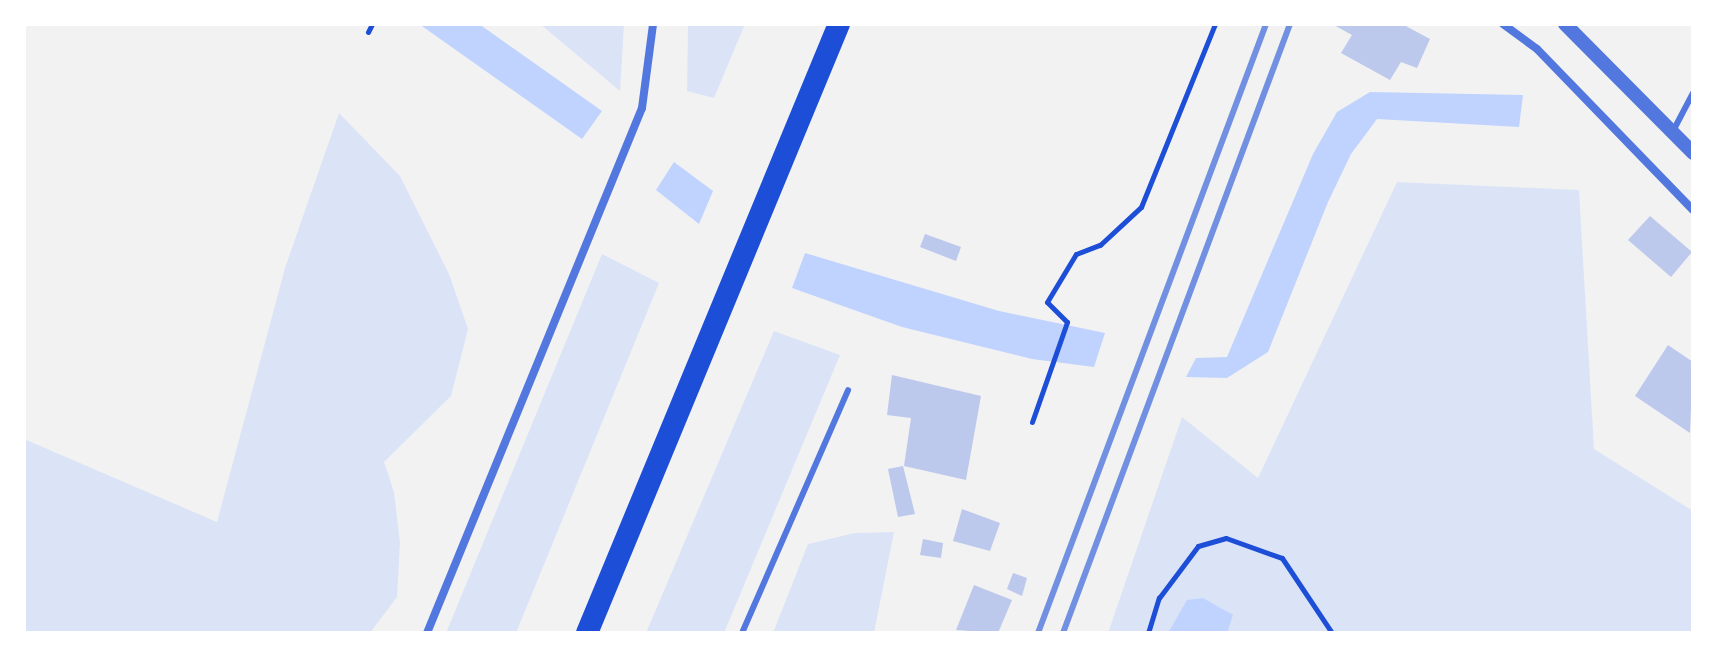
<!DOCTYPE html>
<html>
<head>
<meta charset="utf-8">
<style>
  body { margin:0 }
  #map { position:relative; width:1717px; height:657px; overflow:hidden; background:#f2f2f2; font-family:"Playfair Display",serif }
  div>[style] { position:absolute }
  .green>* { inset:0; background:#dbe4f7 }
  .water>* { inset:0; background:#bfd3fe }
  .building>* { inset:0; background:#bdc9ec }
  .path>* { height:5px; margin:-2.5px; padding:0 2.5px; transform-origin:2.5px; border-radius:2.5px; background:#1d4ed8 }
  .service>* { height:6px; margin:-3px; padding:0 3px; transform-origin:3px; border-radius:3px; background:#5277de }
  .minor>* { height:8px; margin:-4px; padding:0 4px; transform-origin:4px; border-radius:4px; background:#5277de }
  .tertiary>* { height:14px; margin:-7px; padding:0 7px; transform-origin:7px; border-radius:7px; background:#5277de }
  .trunk>* { height:22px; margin:-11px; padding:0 11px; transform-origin:11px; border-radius:11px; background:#1d4ed8 }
  .rail>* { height:6px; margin:-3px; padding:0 3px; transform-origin:3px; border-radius:3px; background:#7290e2 }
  span { translate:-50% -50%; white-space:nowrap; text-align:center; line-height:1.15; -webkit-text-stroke:8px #fff; paint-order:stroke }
  .frame { position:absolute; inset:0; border:26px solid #fff; pointer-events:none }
</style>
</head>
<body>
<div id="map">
  <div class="green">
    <i style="clip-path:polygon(540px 24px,624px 24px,620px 91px)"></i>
    <i style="clip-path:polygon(688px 24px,745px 24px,714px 98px,687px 91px)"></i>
    <i style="clip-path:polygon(339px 113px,400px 176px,449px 274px,468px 329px,451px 396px,384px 462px,394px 492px,400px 543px,397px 597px,370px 633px,24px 633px,24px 439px,217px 522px,285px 268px)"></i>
    <i style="clip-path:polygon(1397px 182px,1579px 190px,1594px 449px,1693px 511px,1693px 633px,1108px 633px,1182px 417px,1258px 478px)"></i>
    <i style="clip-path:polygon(602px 254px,659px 283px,516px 633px,446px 633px)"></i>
    <i style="clip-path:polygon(774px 331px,840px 355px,724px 633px,646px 633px)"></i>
    <i style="clip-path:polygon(894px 532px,874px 633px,773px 633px,808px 544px,855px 533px)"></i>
  </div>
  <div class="water">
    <i style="clip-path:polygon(419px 24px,479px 24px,602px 111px,582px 139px)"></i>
    <i style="clip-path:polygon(1370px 92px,1523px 95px,1519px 127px,1377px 119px,1351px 154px,1328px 202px,1268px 352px,1227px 378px,1186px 377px,1196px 358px,1227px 357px,1313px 154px,1337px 112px)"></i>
    <i style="clip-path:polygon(674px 162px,713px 191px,699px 224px,656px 190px)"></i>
    <i style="clip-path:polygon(805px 253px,999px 311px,1105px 333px,1094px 367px,1032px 359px,902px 327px,792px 288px)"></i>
    <i style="clip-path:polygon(1203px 598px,1233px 615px,1227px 633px,1168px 633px,1187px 600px)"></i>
  </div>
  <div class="building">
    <i style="clip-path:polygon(1332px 24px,1402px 24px,1430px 39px,1417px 68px,1401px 62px,1390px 80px,1341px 53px,1352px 35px)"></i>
    <i style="clip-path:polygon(1650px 216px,1692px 252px,1671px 277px,1628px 240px)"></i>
    <i style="clip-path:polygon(925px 234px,961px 247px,956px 261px,920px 247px)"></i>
    <i style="clip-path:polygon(1668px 345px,1693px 362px,1690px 433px,1635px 396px)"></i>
    <i style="clip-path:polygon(892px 375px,981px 396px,966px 480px,904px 466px,911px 418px,887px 415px)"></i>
    <i style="clip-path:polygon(903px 466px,915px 514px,898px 517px,888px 469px)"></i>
    <i style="clip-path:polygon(962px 509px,1000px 523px,990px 551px,953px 541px)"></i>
    <i style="clip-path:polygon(923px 539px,943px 543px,941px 558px,920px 555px)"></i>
    <i style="clip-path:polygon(1013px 573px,1027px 578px,1022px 596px,1007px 589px)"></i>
    <i style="clip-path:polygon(974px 585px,1012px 600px,998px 633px,956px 630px)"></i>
  </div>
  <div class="path">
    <i style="left:368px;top:32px;width:9px;rotate:-63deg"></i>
    <i style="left:1032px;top:422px;width:106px;rotate:-70.7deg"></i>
    <i style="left:1067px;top:322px;width:28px;rotate:-135deg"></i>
    <i style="left:1047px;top:302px;width:56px;rotate:-58.9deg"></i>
    <i style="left:1076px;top:254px;width:26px;rotate:-21deg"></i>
    <i style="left:1100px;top:245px;width:56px;rotate:-42.8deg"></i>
    <i style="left:1141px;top:207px;width:197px;rotate:-68deg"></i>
    <i style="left:1148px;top:633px;width:37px;rotate:-73deg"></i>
    <i style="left:1159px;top:598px;width:65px;rotate:-53.1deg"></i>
    <i style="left:1198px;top:546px;width:29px;rotate:-16deg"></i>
    <i style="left:1226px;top:538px;width:59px;rotate:19.7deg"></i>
    <i style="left:1282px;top:558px;width:90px;rotate:56.3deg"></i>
  </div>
  <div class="service">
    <i style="left:1672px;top:133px;width:45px;rotate:-62.3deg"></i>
    <i style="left:742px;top:633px;width:265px;rotate:-66.4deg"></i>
  </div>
  <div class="minor">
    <i style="left:1503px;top:24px;width:42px;rotate:36.3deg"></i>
    <i style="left:1537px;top:49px;width:224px;rotate:45.9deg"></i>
    <i style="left:427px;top:633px;width:567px;rotate:-67.73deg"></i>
    <i style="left:642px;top:108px;width:85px;rotate:-82.5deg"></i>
  </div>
  <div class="tertiary">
    <i style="left:1565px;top:24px;width:182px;rotate:45.2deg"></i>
  </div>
  <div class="trunk">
    <i style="left:587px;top:633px;width:659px;rotate:-67.52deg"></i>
  </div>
  <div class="rail">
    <i style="left:1038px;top:633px;width:650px;rotate:-69.47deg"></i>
    <i style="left:1063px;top:633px;width:650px;rotate:-69.56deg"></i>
  </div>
  <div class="frame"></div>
</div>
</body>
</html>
